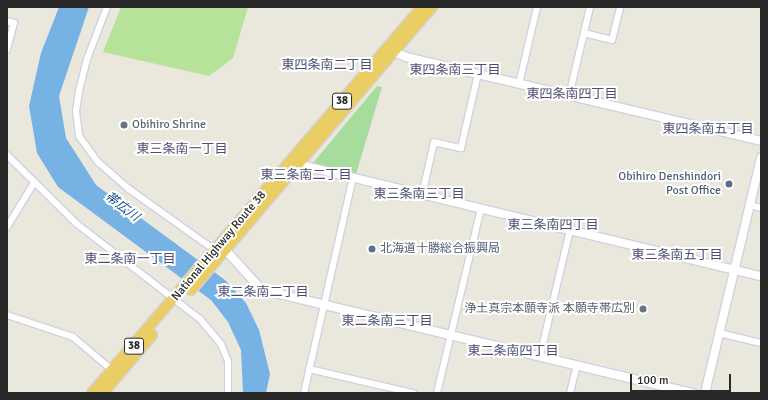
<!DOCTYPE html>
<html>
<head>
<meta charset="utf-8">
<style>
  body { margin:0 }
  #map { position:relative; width:768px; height:400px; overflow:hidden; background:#eae7dc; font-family:Signika,"Noto Sans JP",sans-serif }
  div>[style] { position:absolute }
  .green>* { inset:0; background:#a6dd9c }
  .pitch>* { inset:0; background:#b6e399 }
  .water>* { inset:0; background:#77b2e5 }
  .roads { filter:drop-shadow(1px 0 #d1d1e1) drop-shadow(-1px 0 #d1d1e1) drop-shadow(0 1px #d1d1e1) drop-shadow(0 -1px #d1d1e1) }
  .minor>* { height:6px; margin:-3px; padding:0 3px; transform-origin:3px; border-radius:3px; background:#fff }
  .tertiary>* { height:8px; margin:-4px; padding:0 4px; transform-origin:4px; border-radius:4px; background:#fff }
  .trunk>* { height:10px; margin:-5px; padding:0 5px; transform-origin:5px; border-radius:5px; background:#ebce63 }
  .dots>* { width:11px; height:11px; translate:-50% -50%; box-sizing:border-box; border:2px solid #fff; border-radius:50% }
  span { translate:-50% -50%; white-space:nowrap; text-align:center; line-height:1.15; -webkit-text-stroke:4px #fff; paint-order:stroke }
  .shield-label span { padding:1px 3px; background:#fff; border:1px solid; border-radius:3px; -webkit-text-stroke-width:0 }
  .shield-label { font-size:11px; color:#292929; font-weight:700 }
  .worship-label { font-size:12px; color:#5b616d }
  .left { translate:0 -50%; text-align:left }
  .right { translate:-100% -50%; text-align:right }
  .service-label { font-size:12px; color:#4e5e75 }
  .street-label { font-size:12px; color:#292929 }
  .neighbourhood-label { font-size:13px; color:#4e4d76 }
  .water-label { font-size:13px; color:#184f8f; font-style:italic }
  .frame { position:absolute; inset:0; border:8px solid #292929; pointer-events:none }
  .scale { position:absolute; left:630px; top:374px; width:101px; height:18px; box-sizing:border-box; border:2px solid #292929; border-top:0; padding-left:5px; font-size:12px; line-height:14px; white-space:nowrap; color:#292929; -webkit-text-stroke:3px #fff; paint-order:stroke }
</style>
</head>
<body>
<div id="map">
  <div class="green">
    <i style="clip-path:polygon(377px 86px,382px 87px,356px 174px,313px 163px)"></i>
  </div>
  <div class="pitch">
    <i style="clip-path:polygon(121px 7px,248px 7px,233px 58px,209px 76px,103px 52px)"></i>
  </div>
  <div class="water">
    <i style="clip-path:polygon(59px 7px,89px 7px,59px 96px,66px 138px,96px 185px,225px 280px,246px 303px,259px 330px,270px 374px,266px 393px,243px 393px,241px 350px,228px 322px,211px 300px,58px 187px,37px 153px,29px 106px,41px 53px)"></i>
  </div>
  <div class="roads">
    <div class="minor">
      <i style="left:107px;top:7px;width:56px;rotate:111deg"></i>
      <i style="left:87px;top:59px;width:34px;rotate:104deg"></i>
      <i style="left:79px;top:92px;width:19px;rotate:99deg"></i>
      <i style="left:76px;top:111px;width:25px;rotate:83deg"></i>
      <i style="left:79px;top:136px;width:32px;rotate:54deg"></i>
      <i style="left:98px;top:162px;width:41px;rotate:41.1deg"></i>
      <i style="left:129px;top:189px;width:107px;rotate:35.5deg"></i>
      <i style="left:7px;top:21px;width:7px;rotate:16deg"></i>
      <i style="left:14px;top:23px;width:28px;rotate:105deg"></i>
      <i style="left:584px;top:33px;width:29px;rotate:14deg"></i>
      <i style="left:612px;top:40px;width:34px;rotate:-76deg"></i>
      <i style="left:519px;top:84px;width:79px;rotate:-76.8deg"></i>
      <i style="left:569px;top:96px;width:91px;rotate:-76.7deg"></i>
      <i style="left:7px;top:155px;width:98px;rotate:44.6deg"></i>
      <i style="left:77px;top:224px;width:155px;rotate:37.7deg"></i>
      <i style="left:200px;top:319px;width:33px;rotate:50deg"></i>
      <i style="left:221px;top:344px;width:18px;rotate:68deg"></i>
      <i style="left:228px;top:361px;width:32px;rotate:90deg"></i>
      <i style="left:422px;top:195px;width:54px;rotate:-77.2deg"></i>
      <i style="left:434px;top:142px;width:28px;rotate:13deg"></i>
      <i style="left:461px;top:148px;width:76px;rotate:-77.1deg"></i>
      <i style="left:749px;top:205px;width:12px;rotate:14deg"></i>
      <i style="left:7px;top:227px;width:52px;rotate:-58.5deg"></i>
      <i style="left:7px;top:315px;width:70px;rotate:18.4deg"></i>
      <i style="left:73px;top:337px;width:51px;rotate:40.2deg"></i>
      <i style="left:719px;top:333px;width:43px;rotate:13.4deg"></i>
      <i style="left:540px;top:356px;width:130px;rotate:-76.6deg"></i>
      <i style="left:309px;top:369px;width:107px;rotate:13deg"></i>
      <i style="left:304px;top:393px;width:221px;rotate:-77.2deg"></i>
      <i style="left:437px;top:393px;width:189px;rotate:-76.6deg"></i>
      <i style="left:570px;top:393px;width:29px;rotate:-76deg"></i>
    </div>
    <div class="tertiary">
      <i style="left:389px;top:50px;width:18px;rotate:22deg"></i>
      <i style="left:406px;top:57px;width:365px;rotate:13.3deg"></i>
      <i style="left:293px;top:163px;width:481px;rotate:13.6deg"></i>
      <i style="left:222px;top:246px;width:57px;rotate:47.9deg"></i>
      <i style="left:260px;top:288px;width:8px;rotate:23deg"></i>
      <i style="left:267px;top:291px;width:438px;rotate:13.5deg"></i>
      <i style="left:705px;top:393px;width:242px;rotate:-76.6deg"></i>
    </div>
    <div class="trunk">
      <i style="left:191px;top:290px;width:372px;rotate:-49.6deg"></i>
      <i style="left:92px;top:393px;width:508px;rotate:-49.47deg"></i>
      <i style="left:103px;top:393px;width:76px;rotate:-49.8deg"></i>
    </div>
  </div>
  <div class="dots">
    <i style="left:124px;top:125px;background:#6b7280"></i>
    <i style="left:729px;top:184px;background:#5c6f8a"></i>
    <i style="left:372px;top:249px;background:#5c6f8a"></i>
    <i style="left:643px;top:309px;background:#6b7280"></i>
  </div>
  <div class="shield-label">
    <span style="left:342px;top:101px">38</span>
    <span style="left:134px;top:346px">38</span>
  </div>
  <div class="worship-label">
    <span class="left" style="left:132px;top:125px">Obihiro Shrine</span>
    <span class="right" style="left:635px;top:309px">浄土真宗本願寺派 本願寺帯広別</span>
  </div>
  <div class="service-label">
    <span class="right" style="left:721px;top:184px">Obihiro Denshindori<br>Post Office</span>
    <span class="left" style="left:380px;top:249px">北海道十勝総合振興局</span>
  </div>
  <div class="street-label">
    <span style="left:219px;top:246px;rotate:-50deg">National Highway Route 38</span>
  </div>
  <div class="neighbourhood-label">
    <span style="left:327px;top:65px">東四条南二丁目</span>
    <span style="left:455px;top:70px">東四条南三丁目</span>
    <span style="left:572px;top:94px">東四条南四丁目</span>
    <span style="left:708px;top:129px">東四条南五丁目</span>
    <span style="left:182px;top:149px">東三条南一丁目</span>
    <span style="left:306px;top:175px">東三条南二丁目</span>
    <span style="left:419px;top:194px">東三条南三丁目</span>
    <span style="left:553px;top:225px">東三条南四丁目</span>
    <span style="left:677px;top:255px">東三条南五丁目</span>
    <span style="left:130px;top:259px">東二条南一丁目</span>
    <span style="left:263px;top:292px">東二条南二丁目</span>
    <span style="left:387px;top:321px">東二条南三丁目</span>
    <span style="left:513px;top:351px">東二条南四丁目</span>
  </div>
  <div class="water-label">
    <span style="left:122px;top:207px;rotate:37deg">帯広川</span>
  </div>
  <div class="frame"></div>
  <div class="scale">100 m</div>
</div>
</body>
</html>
